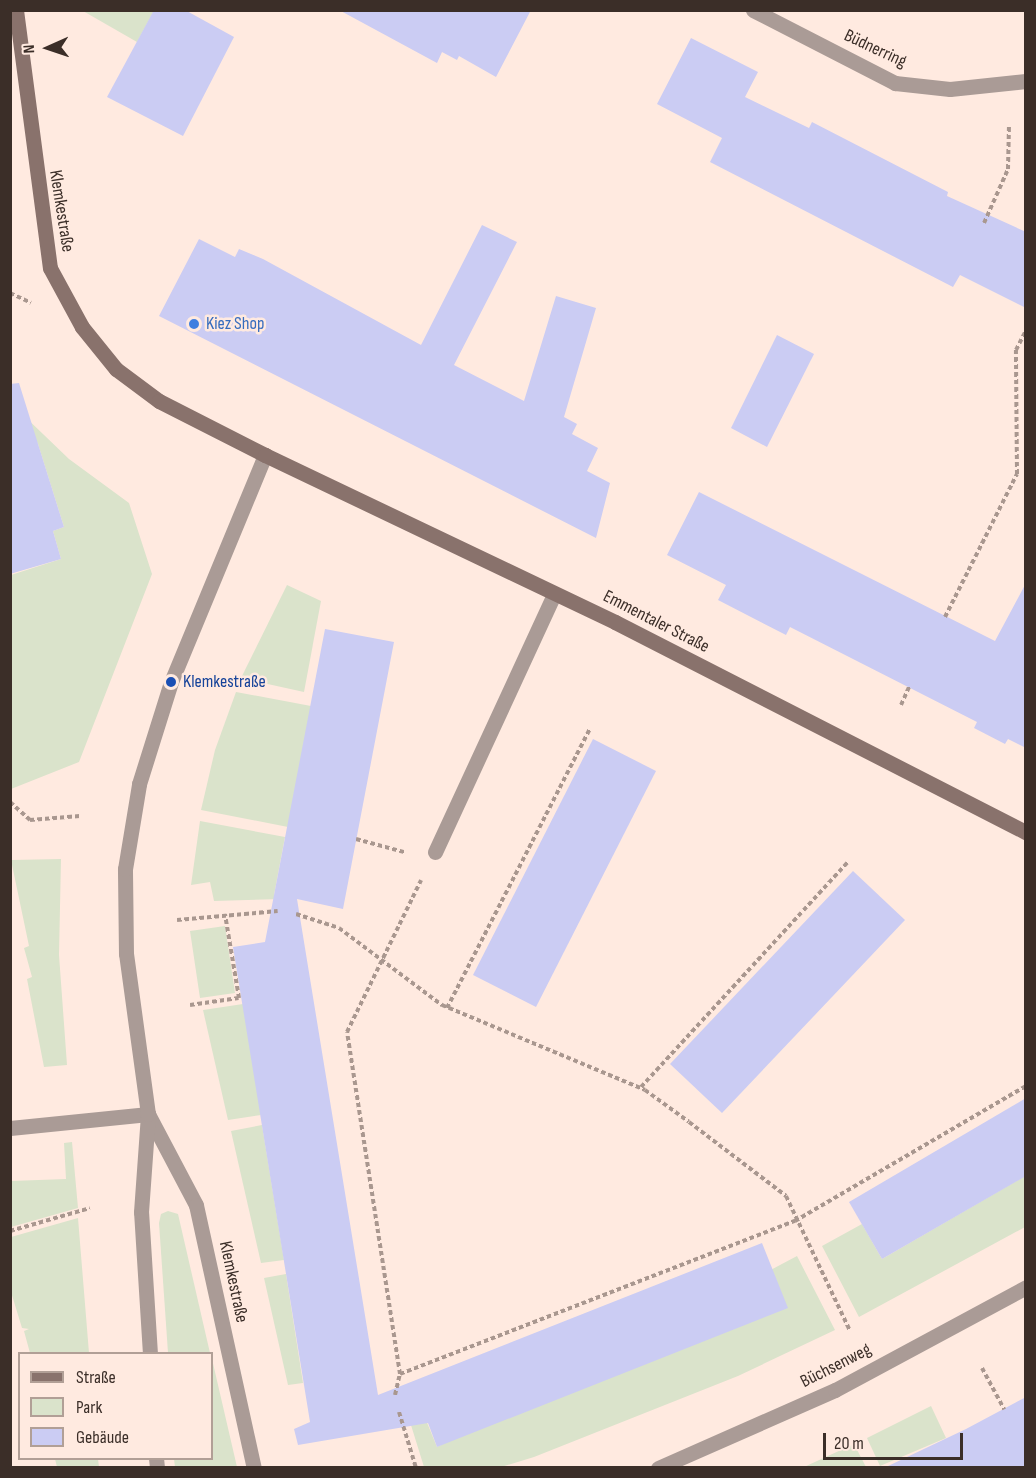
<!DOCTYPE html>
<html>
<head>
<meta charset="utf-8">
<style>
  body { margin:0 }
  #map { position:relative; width:1036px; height:1478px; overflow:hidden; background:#ffeae0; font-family:"Sofia Sans Condensed",sans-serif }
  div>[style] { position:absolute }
  .green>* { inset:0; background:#dae3cb }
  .building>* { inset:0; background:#cbccf3 }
  .path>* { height:4px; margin-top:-2px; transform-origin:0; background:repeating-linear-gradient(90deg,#a9978f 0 4.5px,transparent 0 7.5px) }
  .lane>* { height:15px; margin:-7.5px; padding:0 7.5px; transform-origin:7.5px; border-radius:7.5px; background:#aa9b96 }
  .street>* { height:15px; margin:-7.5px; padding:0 7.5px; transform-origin:7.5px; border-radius:7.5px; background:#aa9b96 }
  .secondary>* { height:15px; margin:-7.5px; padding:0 7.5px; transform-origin:7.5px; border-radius:7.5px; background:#89726c }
  .dots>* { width:16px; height:16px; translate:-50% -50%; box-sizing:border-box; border:3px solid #ffeae0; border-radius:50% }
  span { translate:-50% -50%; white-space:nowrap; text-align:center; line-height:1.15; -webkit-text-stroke:5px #ffeae0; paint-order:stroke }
  .street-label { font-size:18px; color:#3b2e28 }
  .shop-label { font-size:18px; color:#366cbe }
  .left { translate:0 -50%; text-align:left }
  .transit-label { font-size:18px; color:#164399 }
  .frame { position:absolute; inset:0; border:12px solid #3b2e28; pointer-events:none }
  .legend { position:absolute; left:18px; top:1352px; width:195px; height:108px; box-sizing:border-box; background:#ffeae0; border:2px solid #b19f96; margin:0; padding:8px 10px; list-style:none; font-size:18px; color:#3b2e28 }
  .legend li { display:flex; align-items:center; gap:12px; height:30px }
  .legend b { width:30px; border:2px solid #b19f96 }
  .north { position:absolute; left:18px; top:18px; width:60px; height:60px; -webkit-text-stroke:4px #ffeae0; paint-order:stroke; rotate:267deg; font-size:16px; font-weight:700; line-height:24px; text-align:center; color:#3b2e28 }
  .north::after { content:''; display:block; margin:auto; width:21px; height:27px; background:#3b2e28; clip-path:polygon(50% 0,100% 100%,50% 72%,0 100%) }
  .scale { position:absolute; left:823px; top:1433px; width:140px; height:27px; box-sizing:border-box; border:3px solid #3b2e28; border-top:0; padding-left:8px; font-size:18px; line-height:21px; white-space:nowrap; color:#3b2e28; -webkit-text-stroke:4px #ffeae0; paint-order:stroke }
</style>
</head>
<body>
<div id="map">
  <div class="green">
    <i style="clip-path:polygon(83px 11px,154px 11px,137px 42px)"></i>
    <i style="clip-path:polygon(18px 410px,69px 459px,129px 503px,152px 574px,79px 762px,11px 789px,11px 575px,61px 559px,53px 531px,64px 527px,38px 444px)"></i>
    <i style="clip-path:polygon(287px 585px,321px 601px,304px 692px,241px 678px)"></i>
    <i style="clip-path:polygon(236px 692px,311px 706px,288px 827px,201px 810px,215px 750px)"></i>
    <i style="clip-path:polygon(200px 821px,285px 837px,274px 895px,281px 899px,214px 901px,210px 882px,191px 885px)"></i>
    <i style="clip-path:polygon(61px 859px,59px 955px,67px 1065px,44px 1067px,27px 979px,32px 977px,24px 948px,29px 946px,11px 860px)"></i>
    <i style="clip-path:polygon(225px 926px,235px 993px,200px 998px,190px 931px)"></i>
    <i style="clip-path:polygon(243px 1004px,261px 1115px,228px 1120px,203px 1010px)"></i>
    <i style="clip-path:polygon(262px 1125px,284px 1260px,261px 1263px,231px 1131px)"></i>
    <i style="clip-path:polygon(72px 1142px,78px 1208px,11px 1227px,11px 1181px,66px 1179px,64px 1143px)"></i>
    <i style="clip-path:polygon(1025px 1176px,1025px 1227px,859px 1317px,822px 1246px,862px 1224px,882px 1259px)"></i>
    <i style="clip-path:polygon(168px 1211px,178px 1214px,210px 1353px,168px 1353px,159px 1223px,161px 1214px)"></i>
    <i style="clip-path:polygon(78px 1218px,89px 1353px,30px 1353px,24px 1331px,29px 1329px,22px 1328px,11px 1292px,11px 1237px)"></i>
    <i style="clip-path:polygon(797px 1256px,835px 1330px,738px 1376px,534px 1457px,501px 1467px,424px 1467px,406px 1409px,419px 1403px,437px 1447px)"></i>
    <i style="clip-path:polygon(286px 1274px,303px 1383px,288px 1385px,264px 1278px)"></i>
    <i style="clip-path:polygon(212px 1359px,237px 1467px,175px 1467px,174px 1459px,212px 1458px)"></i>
    <i style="clip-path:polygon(931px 1406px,946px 1438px,880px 1466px,867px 1438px)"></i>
    <i style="clip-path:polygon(854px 1444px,866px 1467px,804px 1467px)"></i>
    <i style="clip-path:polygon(55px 1459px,98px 1459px,99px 1467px,57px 1467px)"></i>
  </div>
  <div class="building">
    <i style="clip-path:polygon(154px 10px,185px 10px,234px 37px,183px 136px,107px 97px)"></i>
    <i style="clip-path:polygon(339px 10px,531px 10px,496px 77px,459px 56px,457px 60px,442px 52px,437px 63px)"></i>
    <i style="clip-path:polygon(691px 38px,758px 72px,745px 97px,809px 128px,812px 122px,948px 192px,947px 196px,1026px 232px,1026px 308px,960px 275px,953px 287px,710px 162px,722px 138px,657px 104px)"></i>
    <i style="clip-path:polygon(482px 225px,517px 242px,454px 365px,524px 401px,556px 296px,596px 308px,564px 417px,577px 424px,572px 434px,598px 448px,587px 471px,610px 483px,596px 538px,159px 316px,199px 239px,235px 257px,239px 249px,263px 259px,421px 345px)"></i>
    <i style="clip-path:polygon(777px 335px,814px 354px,767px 447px,731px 428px)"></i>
    <i style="clip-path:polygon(19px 383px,64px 527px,53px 531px,61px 559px,10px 574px,10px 384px)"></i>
    <i style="clip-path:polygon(699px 492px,995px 641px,1026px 583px,1026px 748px,1008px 739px,1005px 744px,974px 728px,977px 722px,790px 627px,786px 635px,718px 600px,726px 585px,667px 555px)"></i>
    <i style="clip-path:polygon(325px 629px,394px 642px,343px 909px,297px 899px,378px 1395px,762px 1243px,788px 1308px,437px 1447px,428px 1423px,298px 1445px,294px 1429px,310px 1422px,233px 947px,265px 942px)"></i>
    <i style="clip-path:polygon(593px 739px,656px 771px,536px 1007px,473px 975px)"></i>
    <i style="clip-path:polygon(853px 871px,905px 920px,722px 1113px,670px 1064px)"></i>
    <i style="clip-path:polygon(1026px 1098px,1026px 1176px,882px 1259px,849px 1202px)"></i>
    <i style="clip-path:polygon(1026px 1397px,1026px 1467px,886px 1467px,966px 1429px)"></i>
  </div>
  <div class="path">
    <i style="left:984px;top:223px;width:59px;rotate:-66deg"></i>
    <i style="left:1008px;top:169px;width:43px;rotate:-88.7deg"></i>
    <i style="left:10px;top:293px;width:23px;rotate:25deg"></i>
    <i style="left:945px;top:617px;width:160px;rotate:-63.3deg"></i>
    <i style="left:1017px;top:474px;width:124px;rotate:-90.5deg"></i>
    <i style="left:1016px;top:350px;width:22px;rotate:-63deg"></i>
    <i style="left:901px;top:705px;width:20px;rotate:-66deg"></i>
    <i style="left:10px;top:802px;width:27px;rotate:42deg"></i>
    <i style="left:30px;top:820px;width:50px;rotate:-4.6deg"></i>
    <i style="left:356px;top:839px;width:50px;rotate:15.2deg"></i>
    <i style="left:296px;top:914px;width:45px;rotate:18deg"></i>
    <i style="left:339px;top:928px;width:129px;rotate:36.8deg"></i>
    <i style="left:442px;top:1005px;width:220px;rotate:22.7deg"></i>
    <i style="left:645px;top:1090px;width:54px;rotate:36deg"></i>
    <i style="left:689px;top:1122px;width:122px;rotate:37.3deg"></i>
    <i style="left:786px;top:1196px;width:149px;rotate:64.6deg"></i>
    <i style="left:177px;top:920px;width:101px;rotate:-5.1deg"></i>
    <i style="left:190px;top:1005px;width:49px;rotate:-8.1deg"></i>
    <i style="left:239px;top:998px;width:85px;rotate:-99.5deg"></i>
    <i style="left:447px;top:1008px;width:314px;rotate:-62.9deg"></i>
    <i style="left:641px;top:1087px;width:307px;rotate:-47.4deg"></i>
    <i style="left:10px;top:1231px;width:83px;rotate:-16deg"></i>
    <i style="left:982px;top:1368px;width:47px;rotate:61.8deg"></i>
    <i style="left:400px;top:1374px;width:424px;rotate:-21.2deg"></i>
    <i style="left:795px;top:1221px;width:268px;rotate:-30.3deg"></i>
    <i style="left:395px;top:1395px;width:22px;rotate:-77deg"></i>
    <i style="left:400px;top:1374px;width:346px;rotate:-98.8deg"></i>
    <i style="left:347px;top:1032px;width:169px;rotate:-64deg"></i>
    <i style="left:399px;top:1412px;width:59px;rotate:73.1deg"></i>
  </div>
  <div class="lane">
    <i style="left:435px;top:852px;width:284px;rotate:-65.2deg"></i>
    <i style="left:10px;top:1128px;width:139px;rotate:-5.8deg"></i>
  </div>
  <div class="street">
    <i style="left:753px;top:10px;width:160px;rotate:27.2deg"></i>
    <i style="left:895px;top:83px;width:55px;rotate:6.2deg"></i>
    <i style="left:950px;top:89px;width:76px;rotate:-6deg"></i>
    <i style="left:148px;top:1114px;width:103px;rotate:62.2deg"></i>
    <i style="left:196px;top:1205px;width:269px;rotate:77.6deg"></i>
    <i style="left:150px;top:1354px;width:142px;rotate:-93.6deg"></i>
    <i style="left:141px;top:1212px;width:98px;rotate:-85.9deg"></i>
    <i style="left:148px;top:1114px;width:162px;rotate:-97.8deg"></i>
    <i style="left:126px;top:954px;width:85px;rotate:-90.7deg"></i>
    <i style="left:125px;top:869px;width:86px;rotate:-80.6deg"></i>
    <i style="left:139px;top:784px;width:107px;rotate:-72.6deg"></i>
    <i style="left:171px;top:682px;width:246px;rotate:-67.5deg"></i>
    <i style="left:156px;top:1458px;width:10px;rotate:84deg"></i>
    <i style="left:658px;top:1468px;width:193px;rotate:-23.8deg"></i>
    <i style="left:835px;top:1390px;width:217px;rotate:-28.3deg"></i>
  </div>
  <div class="secondary">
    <i style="left:16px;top:10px;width:260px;rotate:82.5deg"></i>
    <i style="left:50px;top:268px;width:67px;rotate:61.5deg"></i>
    <i style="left:82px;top:327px;width:54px;rotate:51deg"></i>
    <i style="left:116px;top:369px;width:54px;rotate:36.7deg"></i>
    <i style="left:159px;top:401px;width:119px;rotate:27deg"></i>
    <i style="left:265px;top:455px;width:388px;rotate:25.5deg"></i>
    <i style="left:615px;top:622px;width:462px;rotate:27.1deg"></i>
  </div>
  <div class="dots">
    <i style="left:194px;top:324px;background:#3f7fe0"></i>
    <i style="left:171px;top:682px;background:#1a4fb4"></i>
  </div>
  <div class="street-label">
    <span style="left:875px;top:49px;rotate:25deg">Büdnerring</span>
    <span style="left:61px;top:211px;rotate:81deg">Klemkestraße</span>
    <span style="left:656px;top:622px;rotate:27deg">Emmentaler Straße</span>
    <span style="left:233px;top:1282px;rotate:78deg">Klemkestraße</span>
    <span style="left:836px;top:1366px;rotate:-27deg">Büchsenweg</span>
  </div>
  <div class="shop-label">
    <span class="left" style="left:206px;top:324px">Kiez Shop</span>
  </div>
  <div class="transit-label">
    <span class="left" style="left:183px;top:682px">Klemkestraße</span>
  </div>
  <div class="frame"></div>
  <ul class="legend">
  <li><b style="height:8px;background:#89726c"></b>Straße</li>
  <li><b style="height:16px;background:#dae3cb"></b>Park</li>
  <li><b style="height:16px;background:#cbccf3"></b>Gebäude</li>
  </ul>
  <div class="north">N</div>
  <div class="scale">20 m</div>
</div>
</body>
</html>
